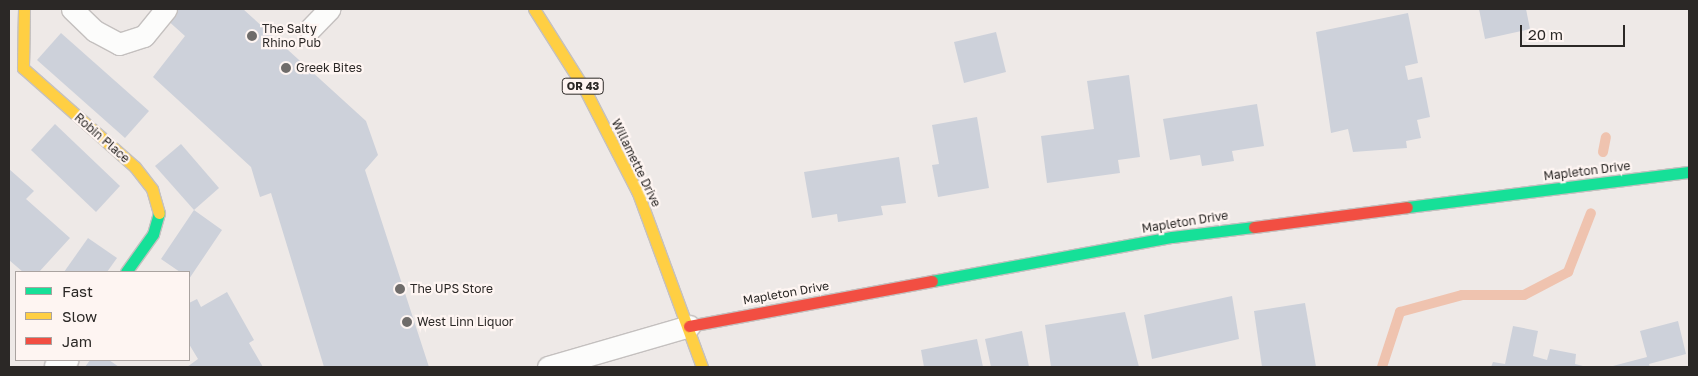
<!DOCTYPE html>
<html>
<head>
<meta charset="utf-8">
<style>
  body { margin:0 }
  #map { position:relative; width:1698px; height:376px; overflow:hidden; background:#eee9e7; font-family:"Golos Text",sans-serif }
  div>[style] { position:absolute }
  .stream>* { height:10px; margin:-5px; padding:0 5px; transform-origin:5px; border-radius:5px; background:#efc3af }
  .building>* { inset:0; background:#cdd1da }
  .roads { filter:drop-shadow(1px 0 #c4c0bf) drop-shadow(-1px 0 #c4c0bf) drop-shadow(0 1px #c4c0bf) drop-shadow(0 -1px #c4c0bf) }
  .lane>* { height:21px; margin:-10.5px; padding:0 10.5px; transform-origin:10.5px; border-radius:10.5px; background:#fcfcfb }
  .street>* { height:28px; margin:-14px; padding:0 14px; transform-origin:14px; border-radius:14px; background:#fcfcfb }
  .fast>* { height:11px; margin:-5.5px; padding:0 5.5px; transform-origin:5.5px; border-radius:5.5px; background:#16e098 }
  .slow>* { height:11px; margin:-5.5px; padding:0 5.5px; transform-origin:5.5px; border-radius:5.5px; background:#ffcf43 }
  .jam>* { height:11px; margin:-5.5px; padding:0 5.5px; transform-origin:5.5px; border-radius:5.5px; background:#f24e42 }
  .dots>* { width:14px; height:14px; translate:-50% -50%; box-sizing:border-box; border:2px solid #fef5f2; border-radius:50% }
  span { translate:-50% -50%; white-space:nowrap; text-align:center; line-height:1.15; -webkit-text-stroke:4.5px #fef5f2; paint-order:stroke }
  .shield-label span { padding:1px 4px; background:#fef5f2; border:1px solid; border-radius:4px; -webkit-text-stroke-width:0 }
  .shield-label { font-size:11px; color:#2b2826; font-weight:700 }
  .poi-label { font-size:12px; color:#2b2826 }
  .left { translate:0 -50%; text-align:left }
  .street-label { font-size:12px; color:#2b2826 }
  .frame { position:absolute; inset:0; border:10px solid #2b2826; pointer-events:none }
  .legend { position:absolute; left:15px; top:271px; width:175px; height:90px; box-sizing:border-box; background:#fef5f2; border:1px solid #aaa3a0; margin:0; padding:6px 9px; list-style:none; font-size:15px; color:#2b2826 }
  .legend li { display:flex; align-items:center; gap:10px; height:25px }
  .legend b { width:25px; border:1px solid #aaa3a0 }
  .scale { position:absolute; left:1520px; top:25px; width:105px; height:22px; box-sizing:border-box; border:2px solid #2b2826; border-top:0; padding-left:6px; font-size:15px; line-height:18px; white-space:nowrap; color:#2b2826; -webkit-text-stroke:4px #fef5f2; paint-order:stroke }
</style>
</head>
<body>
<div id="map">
  <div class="stream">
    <i style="left:1603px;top:152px;width:15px;rotate:-79deg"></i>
    <i style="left:1382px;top:367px;width:58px;rotate:-71.9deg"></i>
    <i style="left:1400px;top:312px;width:64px;rotate:-15.3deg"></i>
    <i style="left:1462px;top:295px;width:62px"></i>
    <i style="left:1524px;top:295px;width:50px;rotate:-27.6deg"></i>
    <i style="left:1568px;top:272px;width:63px;rotate:-68.7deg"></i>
  </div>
  <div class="building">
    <i style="clip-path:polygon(155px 9px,243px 9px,366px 121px,378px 155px,365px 170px,429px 367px,324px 367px,271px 193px,260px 197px,251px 167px,153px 77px,185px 36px)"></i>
    <i style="clip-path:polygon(1479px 9px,1526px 9px,1530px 29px,1485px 39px)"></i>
    <i style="clip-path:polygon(1408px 13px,1418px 63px,1405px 66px,1408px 80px,1422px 77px,1430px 117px,1417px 120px,1421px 138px,1406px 141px,1407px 148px,1353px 152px,1348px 129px,1331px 133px,1316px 32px)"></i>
    <i style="clip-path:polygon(996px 32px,1006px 72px,964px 83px,954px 42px)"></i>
    <i style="clip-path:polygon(61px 33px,149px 111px,125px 138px,37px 60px)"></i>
    <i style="clip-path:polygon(1129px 75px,1140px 157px,1118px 160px,1120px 173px,1047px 183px,1041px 136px,1094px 129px,1087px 81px)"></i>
    <i style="clip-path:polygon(1257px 104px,1264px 146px,1232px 151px,1234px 161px,1202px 166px,1200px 155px,1170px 160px,1163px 119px)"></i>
    <i style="clip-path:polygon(977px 117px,989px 188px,938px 197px,932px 165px,939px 164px,932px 125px)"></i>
    <i style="clip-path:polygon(55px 124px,120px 186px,96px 212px,31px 150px)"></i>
    <i style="clip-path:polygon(181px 144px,219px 188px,194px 210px,155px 166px)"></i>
    <i style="clip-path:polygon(899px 157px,906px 203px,881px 206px,883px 215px,838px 222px,837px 214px,812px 218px,804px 172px)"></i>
    <i style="clip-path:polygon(9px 169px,34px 191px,26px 199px,70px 238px,39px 272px,23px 272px,9px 260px)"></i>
    <i style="clip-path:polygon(194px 210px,222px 230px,189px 279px,189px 272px,180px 272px,161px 259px)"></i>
    <i style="clip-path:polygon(88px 238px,117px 258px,107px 272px,64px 272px)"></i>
    <i style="clip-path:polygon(227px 292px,254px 340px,249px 343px,263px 367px,187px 367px,198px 359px,189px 344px,189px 303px,197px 299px,201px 307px)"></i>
    <i style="clip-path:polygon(1232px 296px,1239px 339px,1152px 359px,1144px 315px)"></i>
    <i style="clip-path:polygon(1305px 303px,1316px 367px,1262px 367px,1254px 311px)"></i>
    <i style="clip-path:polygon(1125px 312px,1139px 367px,1051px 367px,1045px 325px)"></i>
    <i style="clip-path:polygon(1678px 321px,1686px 354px,1649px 364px,1650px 367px,1609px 367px,1647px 357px,1640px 331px)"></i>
    <i style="clip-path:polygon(1513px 326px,1538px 331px,1533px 356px,1547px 360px,1550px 349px,1576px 354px,1575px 364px,1587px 367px,1491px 367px,1493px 362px,1505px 364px)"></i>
    <i style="clip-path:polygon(1022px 331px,1029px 367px,991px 367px,985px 339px)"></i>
    <i style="clip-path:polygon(977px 339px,983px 367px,924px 367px,921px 350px)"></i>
    <i style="clip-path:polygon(90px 360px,109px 360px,119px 367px,85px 367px)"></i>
  </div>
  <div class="roads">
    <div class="lane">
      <i style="left:72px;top:9px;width:32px;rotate:44deg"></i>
      <i style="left:95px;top:31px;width:27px;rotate:28deg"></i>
      <i style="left:119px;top:44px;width:26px;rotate:-18deg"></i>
      <i style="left:144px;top:36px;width:35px;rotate:-51deg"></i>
      <i style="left:310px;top:29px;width:28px;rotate:-46deg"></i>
      <i style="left:548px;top:367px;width:147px;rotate:-16.2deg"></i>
    </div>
    <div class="street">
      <i style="left:59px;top:367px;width:9px;rotate:-54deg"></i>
    </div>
    <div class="fast">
      <i style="left:1407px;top:207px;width:284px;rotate:-7.1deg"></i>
      <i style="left:126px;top:272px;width:47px;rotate:-54.6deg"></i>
      <i style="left:153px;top:234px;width:22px;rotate:-74deg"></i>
      <i style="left:932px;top:281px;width:244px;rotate:-10.4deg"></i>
      <i style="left:1172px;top:237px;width:83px;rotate:-7deg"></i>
    </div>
    <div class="slow">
      <i style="left:24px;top:9px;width:59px;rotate:91deg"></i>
      <i style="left:23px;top:68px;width:149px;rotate:41.5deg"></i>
      <i style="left:135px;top:167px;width:28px;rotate:52deg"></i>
      <i style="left:152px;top:189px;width:25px;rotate:74deg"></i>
      <i style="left:534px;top:9px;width:93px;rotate:57.7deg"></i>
      <i style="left:584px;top:88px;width:118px;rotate:62.8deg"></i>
      <i style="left:638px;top:193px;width:185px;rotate:69.8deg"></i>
    </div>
    <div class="jam">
      <i style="left:1254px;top:227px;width:154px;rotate:-7.4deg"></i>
      <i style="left:689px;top:326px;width:247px;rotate:-10.5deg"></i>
    </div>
  </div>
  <div class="dots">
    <i style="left:252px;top:36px;background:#6f6c6a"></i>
    <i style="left:286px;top:68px;background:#6f6c6a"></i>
    <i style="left:400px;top:289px;background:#6f6c6a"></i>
    <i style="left:407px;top:322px;background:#6f6c6a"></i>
  </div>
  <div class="shield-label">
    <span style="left:583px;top:86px">OR 43</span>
  </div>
  <div class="poi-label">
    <span class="left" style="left:262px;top:36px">The Salty<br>Rhino Pub</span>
    <span class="left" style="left:296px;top:68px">Greek Bites</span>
    <span class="left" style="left:410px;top:289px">The UPS Store</span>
    <span class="left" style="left:417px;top:322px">West Linn Liquor</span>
  </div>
  <div class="street-label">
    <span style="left:102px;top:138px;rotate:41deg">Robin Place</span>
    <span style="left:636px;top:163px;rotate:64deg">Willamette Drive</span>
    <span style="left:1587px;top:171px;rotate:-7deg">Mapleton Drive</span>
    <span style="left:1185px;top:222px;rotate:-9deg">Mapleton Drive</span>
    <span style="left:786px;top:293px;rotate:-10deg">Mapleton Drive</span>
  </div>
  <div class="frame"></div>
  <ul class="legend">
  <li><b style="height:6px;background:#16e098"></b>Fast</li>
  <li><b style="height:6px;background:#ffcf43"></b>Slow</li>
  <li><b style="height:6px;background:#f24e42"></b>Jam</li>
  </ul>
  <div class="scale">20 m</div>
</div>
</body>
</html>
